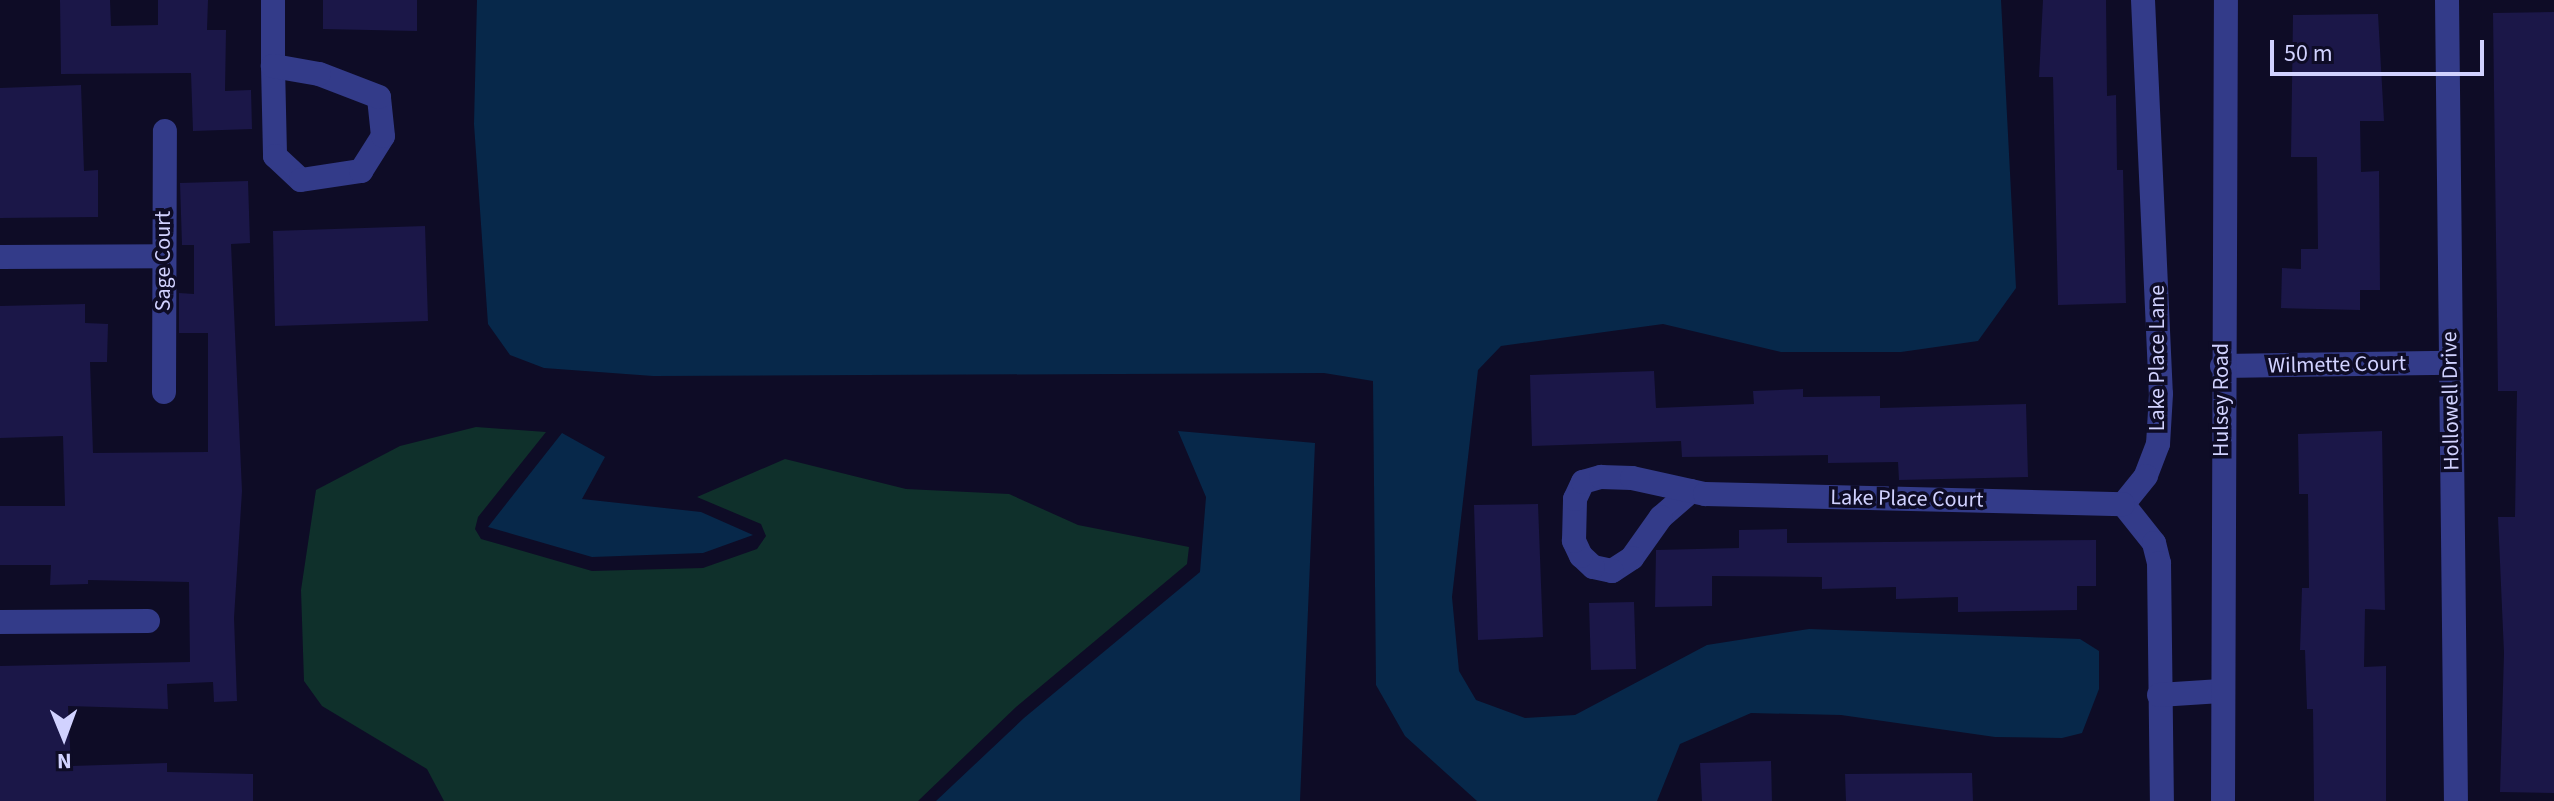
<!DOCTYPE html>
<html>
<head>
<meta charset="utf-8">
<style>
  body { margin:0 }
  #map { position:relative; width:2554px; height:801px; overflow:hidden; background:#0e0c26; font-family:"Source Sans 3",sans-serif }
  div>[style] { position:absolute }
  .green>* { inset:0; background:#0f302b }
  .water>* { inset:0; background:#07284a }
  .building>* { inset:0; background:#1b1748 }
  .street>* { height:24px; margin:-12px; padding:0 12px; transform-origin:12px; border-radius:12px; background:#333b89 }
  span { translate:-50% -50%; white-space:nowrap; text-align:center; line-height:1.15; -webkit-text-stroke:7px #0e0c26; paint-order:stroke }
  .street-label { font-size:22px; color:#d1d2ff }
  .north { position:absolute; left:24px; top:697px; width:80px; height:80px; -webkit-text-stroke:6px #0e0c26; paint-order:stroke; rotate:179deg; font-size:22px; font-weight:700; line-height:32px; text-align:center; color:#d1d2ff }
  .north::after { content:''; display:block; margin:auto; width:28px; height:36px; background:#d1d2ff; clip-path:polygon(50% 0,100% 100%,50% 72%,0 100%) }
  .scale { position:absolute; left:2270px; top:40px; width:214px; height:36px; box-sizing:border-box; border:4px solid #d1d2ff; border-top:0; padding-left:10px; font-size:24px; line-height:28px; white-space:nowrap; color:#d1d2ff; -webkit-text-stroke:6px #0e0c26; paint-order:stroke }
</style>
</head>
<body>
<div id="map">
  <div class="green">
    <i style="clip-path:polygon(476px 427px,546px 432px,478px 517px,475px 529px,481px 539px,592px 571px,703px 568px,757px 549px,766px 536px,761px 524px,697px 497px,785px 459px,906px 489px,1009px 494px,1078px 525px,1189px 547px,1187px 564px,1016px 707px,918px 801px,444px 801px,427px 769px,322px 706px,304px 681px,301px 590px,316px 490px,400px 446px)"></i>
  </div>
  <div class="water">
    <i style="clip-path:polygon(477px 0,2001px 0,2016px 288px,1978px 341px,1901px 352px,1781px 352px,1663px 324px,1501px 346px,1478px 370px,1452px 597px,1459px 671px,1476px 700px,1525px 718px,1575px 715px,1707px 645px,1809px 629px,2080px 639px,2099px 651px,2099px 689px,2082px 733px,2062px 738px,1995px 737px,1841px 715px,1751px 713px,1680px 744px,1657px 801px,1477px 801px,1405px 736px,1376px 685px,1373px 381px,1324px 373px,653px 376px,544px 368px,510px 355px,488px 324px,474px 124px)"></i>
    <i style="clip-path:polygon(1178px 431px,1315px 443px,1300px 801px,936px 801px,1024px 718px,1200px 572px,1206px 497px)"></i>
    <i style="clip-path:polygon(562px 433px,605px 457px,582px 499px,701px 512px,753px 535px,703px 553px,592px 557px,488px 527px)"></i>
  </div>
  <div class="building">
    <i style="clip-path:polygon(60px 0,110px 0,111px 26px,158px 25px,158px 0,208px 0,207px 30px,226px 30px,225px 91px,251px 90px,252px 129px,193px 131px,191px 73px,61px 74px)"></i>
    <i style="clip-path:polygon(323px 0,417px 0,417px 31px,323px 29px)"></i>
    <i style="clip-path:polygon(2043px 0,2106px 0,2107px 96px,2116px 95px,2117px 170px,2123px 170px,2126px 303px,2058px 305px,2053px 77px,2039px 77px)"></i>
    <i style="clip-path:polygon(2554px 12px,2554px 793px,2500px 792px,2504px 653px,2498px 517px,2515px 517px,2517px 391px,2498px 391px,2493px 13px)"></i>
    <i style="clip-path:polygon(2378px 14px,2384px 121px,2360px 121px,2361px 172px,2379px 171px,2380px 290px,2360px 290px,2360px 310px,2281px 308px,2282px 268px,2301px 269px,2301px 249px,2318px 249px,2317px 157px,2291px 157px,2293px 15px)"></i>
    <i style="clip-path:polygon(81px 85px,84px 171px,98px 170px,98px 217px,0 218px,0 88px)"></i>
    <i style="clip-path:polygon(248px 181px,250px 243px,231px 244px,242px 491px,234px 618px,237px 701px,214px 702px,213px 682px,167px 684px,168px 709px,68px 706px,71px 766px,167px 763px,167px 772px,253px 774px,253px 801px,0 801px,0 666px,190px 662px,189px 582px,88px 580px,88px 584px,50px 585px,51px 565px,0 565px,0 506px,65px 506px,63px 436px,0 438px,0 306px,85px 304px,85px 323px,108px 324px,107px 362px,90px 362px,93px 453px,208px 452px,208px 333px,179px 333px,179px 293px,194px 294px,194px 245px,182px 245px,180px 183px)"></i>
    <i style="clip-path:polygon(425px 226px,428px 321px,275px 326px,273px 231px)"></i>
    <i style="clip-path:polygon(1654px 371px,1656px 408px,1754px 404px,1753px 391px,1803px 389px,1803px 397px,1880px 396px,1880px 408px,2026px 404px,2028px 477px,1899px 480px,1898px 462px,1828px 463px,1828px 455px,1682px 457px,1681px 441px,1532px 446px,1530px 375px)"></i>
    <i style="clip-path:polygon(2382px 431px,2385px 610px,2365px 609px,2364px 667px,2386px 666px,2386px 801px,2314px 801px,2313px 709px,2307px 709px,2305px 650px,2300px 650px,2302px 588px,2309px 588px,2308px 494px,2299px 494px,2298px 434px)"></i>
    <i style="clip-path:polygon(1538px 504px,1543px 637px,1478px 640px,1474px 505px)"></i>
    <i style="clip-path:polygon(1787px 529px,1787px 543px,2096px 540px,2096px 586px,2077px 586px,2077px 610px,1958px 612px,1958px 597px,1896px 599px,1896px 587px,1822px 589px,1822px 577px,1712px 576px,1712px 606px,1655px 607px,1656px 550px,1739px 548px,1739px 530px)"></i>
    <i style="clip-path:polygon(1634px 602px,1636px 669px,1591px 670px,1589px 603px)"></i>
    <i style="clip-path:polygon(1771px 761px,1772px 801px,1702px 801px,1700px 763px)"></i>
    <i style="clip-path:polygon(1972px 773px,1973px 801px,1846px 801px,1845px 774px)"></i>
  </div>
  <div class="street">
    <i style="left:273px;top:0;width:66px;rotate:90deg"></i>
    <i style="left:273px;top:66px;width:90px;rotate:88.7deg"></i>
    <i style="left:275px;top:156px;width:35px;rotate:43deg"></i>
    <i style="left:301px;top:180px;width:61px;rotate:-8.5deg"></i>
    <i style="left:361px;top:171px;width:41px;rotate:-57.8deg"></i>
    <i style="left:383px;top:136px;width:39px;rotate:-96deg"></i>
    <i style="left:379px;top:97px;width:64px;rotate:-159deg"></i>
    <i style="left:319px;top:74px;width:47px;rotate:-170.1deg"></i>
    <i style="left:2143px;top:0;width:394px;rotate:87.4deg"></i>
    <i style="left:2161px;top:394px;width:50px;rotate:93.4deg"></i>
    <i style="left:2158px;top:444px;width:34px;rotate:111deg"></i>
    <i style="left:2146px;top:476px;width:36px;rotate:129deg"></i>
    <i style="left:2123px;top:504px;width:50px;rotate:51.5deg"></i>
    <i style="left:2154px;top:543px;width:21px;rotate:76deg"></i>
    <i style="left:2159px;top:563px;width:238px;rotate:89.3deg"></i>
    <i style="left:2447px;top:0;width:801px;rotate:89.36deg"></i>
    <i style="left:0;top:257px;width:164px;rotate:-0.3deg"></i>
    <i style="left:2222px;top:366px;width:229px;rotate:-0.8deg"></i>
    <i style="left:164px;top:392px;width:261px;rotate:-89.8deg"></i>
    <i style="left:1691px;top:491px;width:40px;rotate:139deg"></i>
    <i style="left:1661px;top:517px;width:50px;rotate:125.3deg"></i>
    <i style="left:1632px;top:558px;width:24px;rotate:147deg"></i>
    <i style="left:1612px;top:571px;width:19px;rotate:-168deg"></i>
    <i style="left:1593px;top:567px;width:16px;rotate:-137deg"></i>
    <i style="left:1581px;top:556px;width:17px;rotate:-115deg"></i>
    <i style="left:1574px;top:541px;width:42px;rotate:-88.6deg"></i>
    <i style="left:1575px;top:499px;width:19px;rotate:-65deg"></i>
    <i style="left:1583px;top:482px;width:19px;rotate:-16deg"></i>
    <i style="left:1601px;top:477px;width:31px;rotate:2deg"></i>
    <i style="left:1632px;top:478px;width:75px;rotate:12.4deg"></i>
    <i style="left:1705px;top:494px;width:418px;rotate:1.4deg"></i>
    <i style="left:0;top:622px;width:148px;rotate:-0.4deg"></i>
    <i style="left:2159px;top:695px;width:62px;rotate:-3.7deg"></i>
    <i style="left:2223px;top:801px;width:801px;rotate:-89.79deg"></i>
  </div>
  <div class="street-label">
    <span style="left:164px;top:261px;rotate:-90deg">Sage Court</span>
    <span style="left:2158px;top:358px;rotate:-90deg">Lake Place Lane</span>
    <span style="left:2337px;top:365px;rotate:-1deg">Wilmette Court</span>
    <span style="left:2222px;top:400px;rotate:-90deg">Hulsey Road</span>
    <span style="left:2451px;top:401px;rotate:-91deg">Hollowell Drive</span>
    <span style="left:1907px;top:499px;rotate:1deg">Lake Place Court</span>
  </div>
  <div class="north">N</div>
  <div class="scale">50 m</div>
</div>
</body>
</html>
